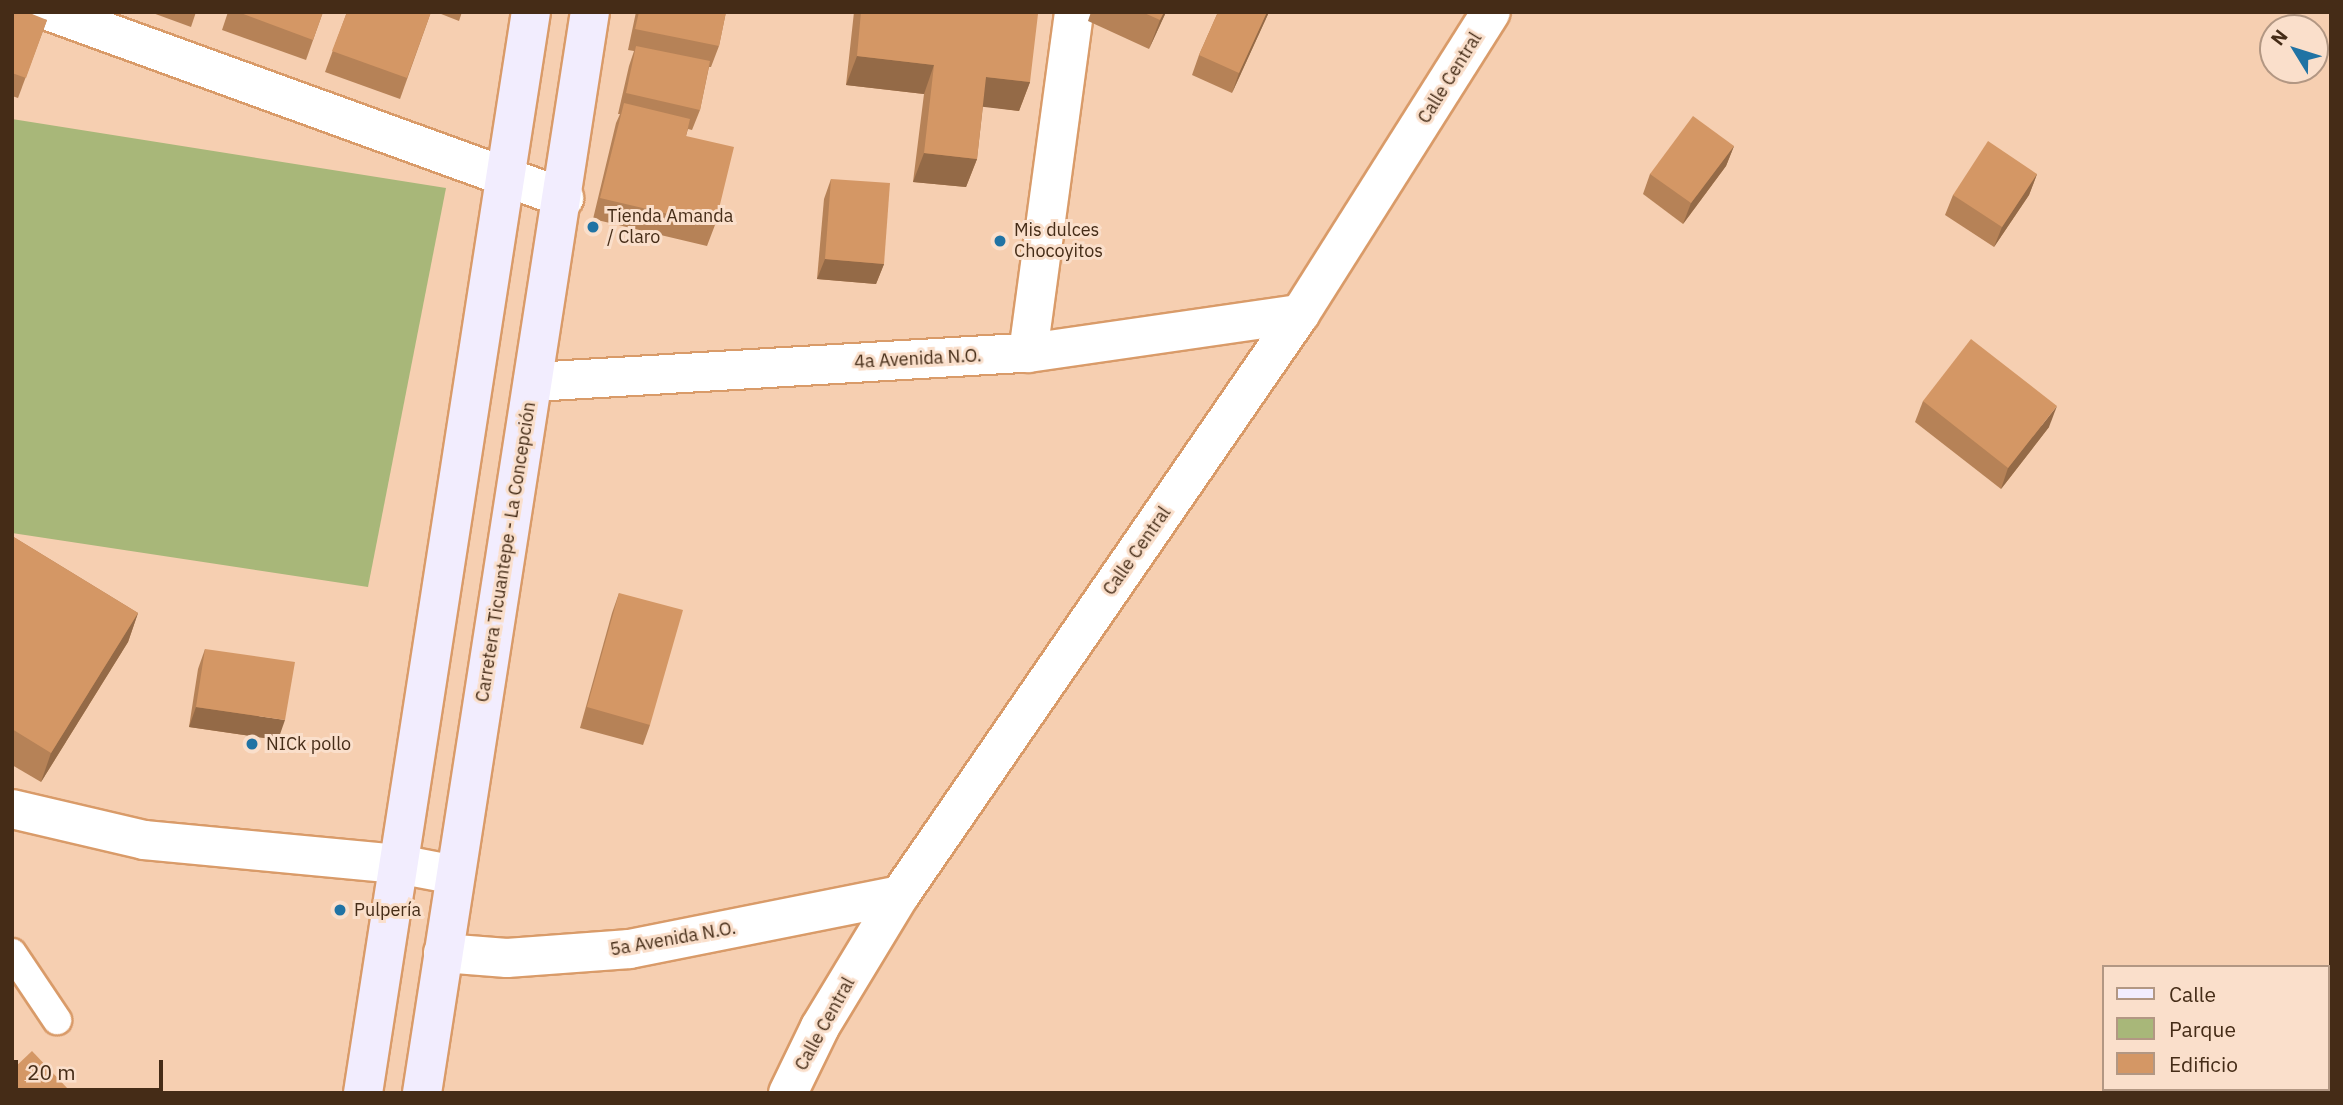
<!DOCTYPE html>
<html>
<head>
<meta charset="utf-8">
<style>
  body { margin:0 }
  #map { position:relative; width:2343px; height:1105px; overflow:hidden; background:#f6cfb1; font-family:"IBM Plex Sans",sans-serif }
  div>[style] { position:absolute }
  .green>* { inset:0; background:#a8b779 }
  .roads { filter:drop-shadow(2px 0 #d99b69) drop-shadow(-2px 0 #d99b69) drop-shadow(0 2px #d99b69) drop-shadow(0 -2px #d99b69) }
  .lane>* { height:28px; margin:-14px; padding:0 14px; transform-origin:14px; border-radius:14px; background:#fff }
  .street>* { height:38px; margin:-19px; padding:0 19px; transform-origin:19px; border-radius:19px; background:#fff }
  .secondary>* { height:38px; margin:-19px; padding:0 19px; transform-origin:19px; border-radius:19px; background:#f2edfe }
  .wall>* { inset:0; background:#b68257 }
  .shaded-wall>* { inset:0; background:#946a47 }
  .building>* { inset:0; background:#d49765 }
  .dots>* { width:19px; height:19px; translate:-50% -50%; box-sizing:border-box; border:4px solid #fadfcb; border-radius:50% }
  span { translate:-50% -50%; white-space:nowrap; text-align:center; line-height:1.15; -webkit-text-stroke:6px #fadfcb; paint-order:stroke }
  .street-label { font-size:18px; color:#452c17 }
  .poi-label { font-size:18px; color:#452c17 }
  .left { translate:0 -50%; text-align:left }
  .frame { position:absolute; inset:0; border:14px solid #452c17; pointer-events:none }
  .legend { position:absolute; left:2102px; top:965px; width:228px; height:126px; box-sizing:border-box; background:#fadfcb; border:2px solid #b29783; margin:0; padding:9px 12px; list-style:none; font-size:21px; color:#452c17 }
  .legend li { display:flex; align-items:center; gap:14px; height:35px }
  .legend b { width:35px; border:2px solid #b29783 }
  .north { position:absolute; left:2259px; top:14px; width:70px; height:70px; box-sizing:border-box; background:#fadfcb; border:2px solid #b29783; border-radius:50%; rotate:308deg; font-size:19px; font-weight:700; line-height:28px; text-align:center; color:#452c17 }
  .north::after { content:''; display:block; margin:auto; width:24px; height:32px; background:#2073a4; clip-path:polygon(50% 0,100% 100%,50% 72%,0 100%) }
  .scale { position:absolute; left:14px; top:1060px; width:149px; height:32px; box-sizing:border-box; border:4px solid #452c17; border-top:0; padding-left:9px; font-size:21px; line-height:24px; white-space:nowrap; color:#452c17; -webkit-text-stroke:5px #fadfcb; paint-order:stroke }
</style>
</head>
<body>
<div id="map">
  <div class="green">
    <i style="clip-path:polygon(12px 119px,446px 188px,368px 587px,12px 533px)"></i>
  </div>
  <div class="roads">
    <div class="lane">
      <i style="left:12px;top:953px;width:81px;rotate:56.1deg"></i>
    </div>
    <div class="street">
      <i style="left:51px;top:12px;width:546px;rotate:19.93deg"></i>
      <i style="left:1028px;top:353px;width:344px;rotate:-82.3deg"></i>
      <i style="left:533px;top:382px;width:496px;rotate:-3.4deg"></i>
      <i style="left:1028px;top:353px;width:275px;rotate:-8.2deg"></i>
      <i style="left:12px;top:809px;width:136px;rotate:13.2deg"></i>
      <i style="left:144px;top:840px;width:255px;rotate:5.4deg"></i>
      <i style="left:398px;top:864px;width:58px;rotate:10.9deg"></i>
      <i style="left:443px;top:953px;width:64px;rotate:4.5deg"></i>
      <i style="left:507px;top:958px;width:123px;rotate:-4.2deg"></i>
      <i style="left:630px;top:949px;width:275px;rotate:-11.3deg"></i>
      <i style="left:788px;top:1093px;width:73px;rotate:-64.1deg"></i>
      <i style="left:820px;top:1027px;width:154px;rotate:-58.8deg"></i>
      <i style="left:900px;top:895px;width:705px;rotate:-55.45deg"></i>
      <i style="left:1300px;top:314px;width:357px;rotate:-57.7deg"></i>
    </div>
    <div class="secondary">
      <i style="left:363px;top:1093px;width:1094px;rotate:-81.17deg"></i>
      <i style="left:422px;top:1093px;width:1094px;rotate:-81.17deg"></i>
    </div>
  </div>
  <div class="wall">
    <i style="clip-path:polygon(12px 12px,47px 20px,18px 98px,12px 96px)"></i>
    <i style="clip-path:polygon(150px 12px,196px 12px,191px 27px)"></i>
    <i style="clip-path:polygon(228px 12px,323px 12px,306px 60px,222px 30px)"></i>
    <i style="clip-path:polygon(347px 12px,431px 12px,400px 99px,325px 72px)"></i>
    <i style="clip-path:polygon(436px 12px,462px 12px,459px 21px)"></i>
    <i style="clip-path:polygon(636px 12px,726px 12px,719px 46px,711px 67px,709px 67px,700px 110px,692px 130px,688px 129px,686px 136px,715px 225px,707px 246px,593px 219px,616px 123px,620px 114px,618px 114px,629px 66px,634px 51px,628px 50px)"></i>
    <i style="clip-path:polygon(854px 12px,1021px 12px,1030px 82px,1019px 111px,983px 106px,977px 159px,966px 187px,913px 182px,924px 94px,846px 85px)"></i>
    <i style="clip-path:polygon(1091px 12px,1166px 12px,1149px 49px,1088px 21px)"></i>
    <i style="clip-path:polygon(1218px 12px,1269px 12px,1232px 93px,1192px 75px,1199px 55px)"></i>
    <i style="clip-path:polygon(1734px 146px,1726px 166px,1683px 224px,1643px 194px,1650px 174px)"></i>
    <i style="clip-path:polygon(2037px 174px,2029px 195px,1994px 247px,1945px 215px,1953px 195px)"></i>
    <i style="clip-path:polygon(831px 179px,884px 264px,876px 284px,817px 279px,824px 199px)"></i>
    <i style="clip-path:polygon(1923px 401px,2049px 427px,2001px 489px,1915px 422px)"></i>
    <i style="clip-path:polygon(12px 536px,138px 613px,128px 642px,41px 782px,12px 765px)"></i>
    <i style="clip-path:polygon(619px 593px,650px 725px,643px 745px,580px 728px,612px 613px)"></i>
    <i style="clip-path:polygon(205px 649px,278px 740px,189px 727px,198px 669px)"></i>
  </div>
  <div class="shaded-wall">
    <i style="clip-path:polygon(1164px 12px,1166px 12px,1149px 49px,1160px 20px)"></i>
    <i style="clip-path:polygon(1267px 12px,1269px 12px,1232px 93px,1239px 73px)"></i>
    <i style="clip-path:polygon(857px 56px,934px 65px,924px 94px,846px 85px)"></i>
    <i style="clip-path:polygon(986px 77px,1030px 82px,1019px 111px,976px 106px)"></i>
    <i style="clip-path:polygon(1734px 146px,1726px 166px,1683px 224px,1691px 203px)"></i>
    <i style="clip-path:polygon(924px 153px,977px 159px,966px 187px,913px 182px)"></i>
    <i style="clip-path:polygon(2037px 174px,2029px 195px,1994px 247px,2002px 227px)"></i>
    <i style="clip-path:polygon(825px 259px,884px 264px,876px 284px,817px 279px)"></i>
    <i style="clip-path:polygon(2057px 406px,2049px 427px,2001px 489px,2008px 468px)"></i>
    <i style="clip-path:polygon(138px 613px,128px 642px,41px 782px,51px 753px)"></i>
    <i style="clip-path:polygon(196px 707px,285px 720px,278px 740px,189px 727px)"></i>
  </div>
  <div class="building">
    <i style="clip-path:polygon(12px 12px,27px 12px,47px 20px,26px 78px,12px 73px)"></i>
    <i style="clip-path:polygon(238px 12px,323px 12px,313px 40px)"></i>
    <i style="clip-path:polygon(347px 12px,431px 12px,407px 78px,332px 51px)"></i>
    <i style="clip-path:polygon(639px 12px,726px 12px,719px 46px,635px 29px)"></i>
    <i style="clip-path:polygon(861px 12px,1021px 12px,1038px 14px,1030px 82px,986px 77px,977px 159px,924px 153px,934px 65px,857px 56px)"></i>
    <i style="clip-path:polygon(1142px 12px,1164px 12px,1160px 20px)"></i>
    <i style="clip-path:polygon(1218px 12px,1267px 12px,1239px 73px,1199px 55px)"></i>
    <i style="clip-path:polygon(636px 46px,710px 61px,700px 110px,626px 93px)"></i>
    <i style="clip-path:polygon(624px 103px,690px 119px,686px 136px,734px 147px,715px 225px,600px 198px)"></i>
    <i style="clip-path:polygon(1693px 116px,1734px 146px,1691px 203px,1650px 174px)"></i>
    <i style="clip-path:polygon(1988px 141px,2037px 174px,2002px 227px,1953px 195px)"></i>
    <i style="clip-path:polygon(831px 179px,890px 183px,884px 264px,825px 259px)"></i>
    <i style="clip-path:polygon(1971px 339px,2057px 406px,2008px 468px,1923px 401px)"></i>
    <i style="clip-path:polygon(12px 536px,138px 613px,51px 753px,12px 729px)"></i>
    <i style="clip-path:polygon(619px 593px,683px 610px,650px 725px,587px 707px)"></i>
    <i style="clip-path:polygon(205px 649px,295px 662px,285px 720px,196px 707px)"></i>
    <i style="clip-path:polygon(32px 1051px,68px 1089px,64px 1093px,12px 1093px,12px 1070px)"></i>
  </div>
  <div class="dots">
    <i style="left:593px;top:227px;background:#2073a4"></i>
    <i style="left:1000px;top:241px;background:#2073a4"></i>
    <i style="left:252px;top:744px;background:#2073a4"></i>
    <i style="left:340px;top:910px;background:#2073a4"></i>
  </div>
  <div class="street-label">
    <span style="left:1450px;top:78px;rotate:-58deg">Calle Central</span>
    <span style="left:918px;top:359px;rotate:-3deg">4a Avenida N.O.</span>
    <span style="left:1137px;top:551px;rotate:-55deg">Calle Central</span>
    <span style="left:506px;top:552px;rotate:-81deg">Carretera Ticuantepe - La Concepción</span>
    <span style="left:673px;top:939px;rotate:-10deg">5a Avenida N.O.</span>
    <span style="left:825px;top:1024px;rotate:-61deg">Calle Central</span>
  </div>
  <div class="poi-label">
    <span class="left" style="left:607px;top:227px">Tienda Amanda<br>/ Claro</span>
    <span class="left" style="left:1014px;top:241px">Mis dulces<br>Chocoyitos</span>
    <span class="left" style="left:266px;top:744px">NICk pollo</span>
    <span class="left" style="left:354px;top:910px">Pulpería</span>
  </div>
  <div class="frame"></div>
  <ul class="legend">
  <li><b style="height:9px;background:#f2edfe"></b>Calle</li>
  <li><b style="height:19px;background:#a8b779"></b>Parque</li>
  <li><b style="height:19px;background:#d49765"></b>Edificio</li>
  </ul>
  <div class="north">N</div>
  <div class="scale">20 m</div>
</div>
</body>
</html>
